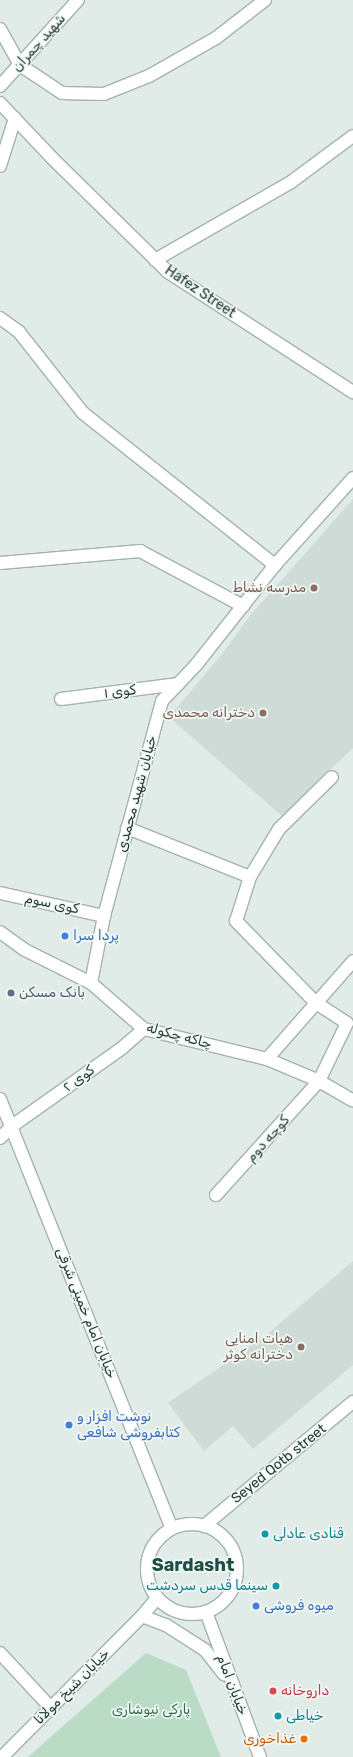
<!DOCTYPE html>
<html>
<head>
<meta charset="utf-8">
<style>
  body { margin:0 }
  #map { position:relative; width:353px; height:1757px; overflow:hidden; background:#e1ebe7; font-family:Rubik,"Noto Sans Arabic",sans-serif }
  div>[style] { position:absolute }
  .built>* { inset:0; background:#cfdbd6 }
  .green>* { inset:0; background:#badcc6 }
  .roads { filter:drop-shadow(1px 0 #a4b3ae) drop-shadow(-1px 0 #a4b3ae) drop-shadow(0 1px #a4b3ae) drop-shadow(0 -1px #a4b3ae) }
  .street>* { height:12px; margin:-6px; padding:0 6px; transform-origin:6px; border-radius:6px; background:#fff }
  .secondary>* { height:12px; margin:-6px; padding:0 6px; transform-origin:6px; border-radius:6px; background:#fff }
  .secondary>.ring { margin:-6px; padding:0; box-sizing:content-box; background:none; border:12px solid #fff; border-radius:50% }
  .dots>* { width:11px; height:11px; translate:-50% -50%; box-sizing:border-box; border:2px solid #f1f8f5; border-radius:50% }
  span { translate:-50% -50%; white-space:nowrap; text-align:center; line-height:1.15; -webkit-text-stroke:3.5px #f1f8f5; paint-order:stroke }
  .street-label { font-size:14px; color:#223b36 }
  .education-label { font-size:14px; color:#785e54 }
  .right { translate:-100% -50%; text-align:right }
  .shop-label { font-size:14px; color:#366cbe }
  .left { translate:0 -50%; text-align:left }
  .service-label { font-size:14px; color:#4e5e75 }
  .culture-label { font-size:14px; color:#0d838f }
  .health-label { font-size:14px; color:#be3a42 }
  .park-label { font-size:14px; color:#2d714c }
  .food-label { font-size:14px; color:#c56008 }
  .district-label { font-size:18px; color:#1e4d45; font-weight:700 }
</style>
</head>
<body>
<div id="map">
  <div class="built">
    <i style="clip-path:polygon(353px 499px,353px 748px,282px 816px,169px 717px,222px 654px,249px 617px)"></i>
    <i style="clip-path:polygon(353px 1261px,353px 1365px,253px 1449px,233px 1426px,204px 1451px,168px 1403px,265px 1336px)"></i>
  </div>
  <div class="green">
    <i style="clip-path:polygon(146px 1653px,186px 1670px,221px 1757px,28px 1757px)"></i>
  </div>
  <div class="roads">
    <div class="street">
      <i style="left:0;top:29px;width:41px;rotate:60.9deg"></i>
      <i style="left:20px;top:65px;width:50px;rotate:33.7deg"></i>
      <i style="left:62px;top:93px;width:42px;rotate:1.4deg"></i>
      <i style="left:104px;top:94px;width:48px;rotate:-21.8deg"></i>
      <i style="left:149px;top:76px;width:77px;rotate:-29.6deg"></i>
      <i style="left:216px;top:38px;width:62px;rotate:-37.8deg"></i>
      <i style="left:0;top:166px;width:50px;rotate:-72.6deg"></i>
      <i style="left:155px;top:260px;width:157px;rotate:-29.8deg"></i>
      <i style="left:291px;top:182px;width:77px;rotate:-36.6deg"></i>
      <i style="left:0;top:318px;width:24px;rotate:36deg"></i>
      <i style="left:19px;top:332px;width:103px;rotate:51.7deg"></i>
      <i style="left:83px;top:413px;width:245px;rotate:38.4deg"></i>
      <i style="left:0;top:563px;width:141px;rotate:-4.9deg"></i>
      <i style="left:140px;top:551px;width:117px;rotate:28.1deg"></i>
      <i style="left:61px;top:699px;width:118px;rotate:-7.3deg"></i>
      <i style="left:127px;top:828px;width:132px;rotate:21.7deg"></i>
      <i style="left:0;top:893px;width:107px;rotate:12.5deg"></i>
      <i style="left:0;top:932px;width:31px;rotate:36deg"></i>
      <i style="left:25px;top:950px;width:74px;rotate:26.6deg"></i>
      <i style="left:91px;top:983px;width:70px;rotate:41deg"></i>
      <i style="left:144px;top:1029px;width:127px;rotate:13.7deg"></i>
      <i style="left:267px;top:1059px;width:56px;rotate:22.9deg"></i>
      <i style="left:319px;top:1081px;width:39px;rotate:30deg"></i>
      <i style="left:91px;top:983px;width:68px;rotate:-79deg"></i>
      <i style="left:104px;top:916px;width:223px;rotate:-74.9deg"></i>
      <i style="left:162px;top:701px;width:50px;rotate:-46.6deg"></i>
      <i style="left:196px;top:665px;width:127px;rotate:-51.7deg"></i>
      <i style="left:275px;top:565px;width:117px;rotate:-48.1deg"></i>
      <i style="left:267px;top:1059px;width:130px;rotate:-48.7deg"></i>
      <i style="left:0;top:1138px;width:17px;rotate:-45deg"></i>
      <i style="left:12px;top:1126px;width:135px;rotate:-35.3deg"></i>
      <i style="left:122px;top:1048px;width:29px;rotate:-41deg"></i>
      <i style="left:216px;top:1195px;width:154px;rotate:-47.9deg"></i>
      <i style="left:319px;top:1081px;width:64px;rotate:-64.2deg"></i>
      <i style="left:347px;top:1023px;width:37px;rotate:-147deg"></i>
      <i style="left:316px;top:1003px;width:115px;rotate:-134.3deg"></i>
      <i style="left:236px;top:921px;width:46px;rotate:-72.3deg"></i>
      <i style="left:250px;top:877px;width:56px;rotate:-58.9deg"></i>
      <i style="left:279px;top:829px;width:74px;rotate:-44.5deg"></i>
      <i style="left:0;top:1653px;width:75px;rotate:47.2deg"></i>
    </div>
    <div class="secondary">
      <i style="left:0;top:86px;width:116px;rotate:-47.8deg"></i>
      <i style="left:0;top:103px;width:76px;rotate:46.6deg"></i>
      <i style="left:52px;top:158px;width:163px;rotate:44.5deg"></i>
      <i style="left:168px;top:272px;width:221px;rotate:33deg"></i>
      <i style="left:0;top:1099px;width:462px;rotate:68.2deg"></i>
      <i class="ring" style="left:147px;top:1524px;width:78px;height:78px"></i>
      <i style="left:204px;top:1526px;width:194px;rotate:-39.8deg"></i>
      <i style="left:206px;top:1612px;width:155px;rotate:69.6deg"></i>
      <i style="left:142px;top:1616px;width:26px;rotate:21deg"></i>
      <i style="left:166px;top:1625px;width:46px;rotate:32.7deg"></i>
      <i style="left:205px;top:1650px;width:31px;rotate:52deg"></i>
      <i style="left:2px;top:1757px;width:199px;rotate:-45.2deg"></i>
      <i style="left:142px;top:1616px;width:23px;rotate:-50deg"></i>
    </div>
  </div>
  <div class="dots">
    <i style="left:314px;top:588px;background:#8d6e63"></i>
    <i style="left:263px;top:713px;background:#8d6e63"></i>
    <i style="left:65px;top:936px;background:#3f7fe0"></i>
    <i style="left:11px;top:993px;background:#5c6f8a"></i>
    <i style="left:301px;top:1347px;background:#8d6e63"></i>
    <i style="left:69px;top:1425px;background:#3f7fe0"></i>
    <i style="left:265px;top:1534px;background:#0f9aa8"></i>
    <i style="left:276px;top:1586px;background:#0f9aa8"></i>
    <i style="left:256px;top:1606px;background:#3f7fe0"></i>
    <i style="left:273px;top:1691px;background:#e0444e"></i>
    <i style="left:278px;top:1716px;background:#0f9aa8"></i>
    <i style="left:304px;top:1739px;background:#e8710a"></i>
  </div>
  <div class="street-label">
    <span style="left:39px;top:43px;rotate:-48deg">شهید چمران</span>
    <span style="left:200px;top:292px;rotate:34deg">Hafez Street</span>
    <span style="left:120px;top:692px;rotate:-7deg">کوی ۱</span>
    <span style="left:137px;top:794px;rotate:-75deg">خیابان شهید محمدی</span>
    <span style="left:52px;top:904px;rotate:12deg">کوی سوم</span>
    <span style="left:179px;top:1036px;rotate:15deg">چاکه چکوله</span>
    <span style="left:79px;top:1079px;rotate:-36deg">کوی ۲</span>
    <span style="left:268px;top:1139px;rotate:-48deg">کوچه دوم</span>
    <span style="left:86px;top:1313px;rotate:68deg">خیابان امام خمینی شرقی</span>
    <span style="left:279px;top:1464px;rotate:-39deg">Seyed Qotb street</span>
    <span style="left:232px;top:1685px;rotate:69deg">خیابان امام</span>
    <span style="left:72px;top:1687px;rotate:-45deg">خیابان شیخ مولانا</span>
  </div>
  <div class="education-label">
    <span class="right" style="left:306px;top:588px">مدرسه نشاط</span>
    <span class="right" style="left:255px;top:713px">دخترانه محمدی</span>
    <span class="right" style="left:293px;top:1347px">هیات امنایی<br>دخترانه کوثر</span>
  </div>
  <div class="shop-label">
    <span class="left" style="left:73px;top:936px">پردا سرا</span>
    <span class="left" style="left:77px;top:1425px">نوشت افزار و<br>کتابفروشی شافعی</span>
    <span class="left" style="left:264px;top:1606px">میوه فروشی</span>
  </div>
  <div class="service-label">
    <span class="left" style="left:19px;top:993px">بانک مسکن</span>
  </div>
  <div class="culture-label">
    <span class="left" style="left:273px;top:1534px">قنادی عادلی</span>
    <span class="right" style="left:268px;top:1586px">سینما قدس سردشت</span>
    <span class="left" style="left:286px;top:1716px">خیاطی</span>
  </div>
  <div class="health-label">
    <span class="left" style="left:281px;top:1691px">داروخانه</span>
  </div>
  <div class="park-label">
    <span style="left:151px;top:1710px">پارکی نیوشاری</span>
  </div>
  <div class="food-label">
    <span class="right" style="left:296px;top:1739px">غذاخوری</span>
  </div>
  <div class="district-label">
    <span style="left:193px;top:1565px">Sardasht</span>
  </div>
</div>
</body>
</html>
